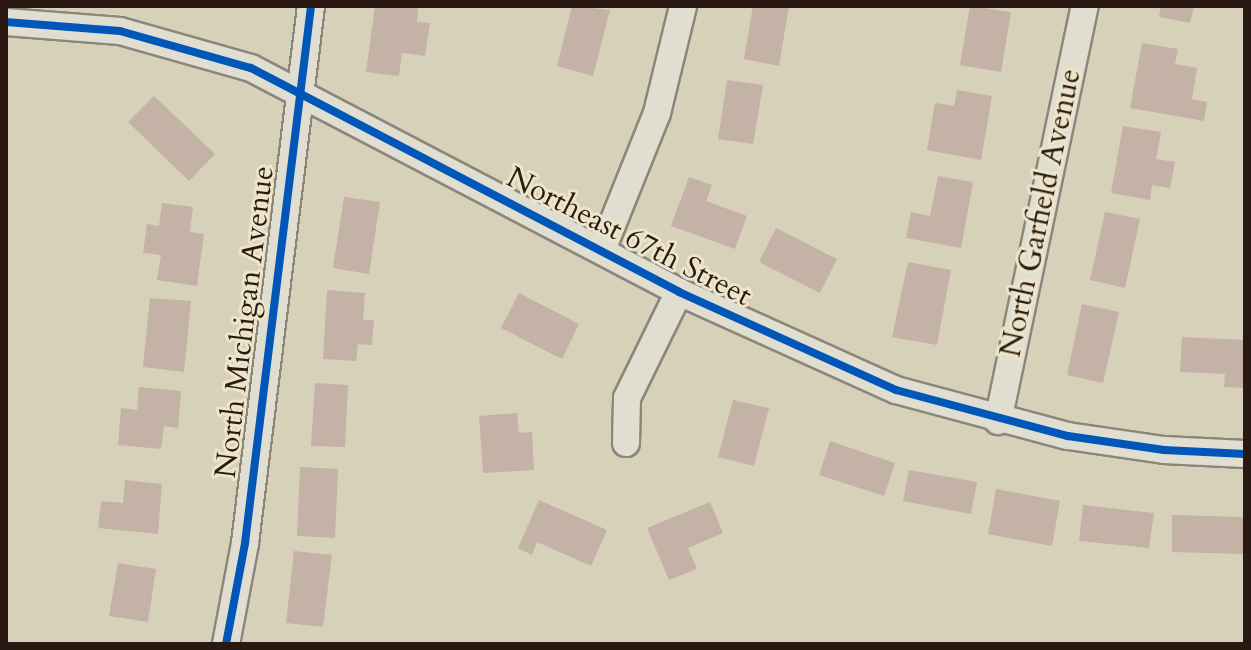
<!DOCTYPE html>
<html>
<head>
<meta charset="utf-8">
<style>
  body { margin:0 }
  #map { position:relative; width:1251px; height:650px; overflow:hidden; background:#d7d1ba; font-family:Cardo,serif }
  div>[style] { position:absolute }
  .building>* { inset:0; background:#c3b2a5 }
  .roads { filter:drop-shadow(2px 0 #8c8679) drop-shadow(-2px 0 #8c8679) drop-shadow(0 2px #8c8679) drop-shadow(0 -2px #8c8679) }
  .street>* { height:26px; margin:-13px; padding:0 13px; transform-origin:13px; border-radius:13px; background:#e0ddd1 }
  .cycleway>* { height:8px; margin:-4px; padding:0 4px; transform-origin:4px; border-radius:4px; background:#0057b8 }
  span { translate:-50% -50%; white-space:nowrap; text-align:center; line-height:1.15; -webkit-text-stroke:6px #ede5ca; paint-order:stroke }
  .street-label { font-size:30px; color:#2a1913 }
  .frame { position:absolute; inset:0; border:8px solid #2a1913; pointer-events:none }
</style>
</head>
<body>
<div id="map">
  <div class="building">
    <i style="clip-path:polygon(375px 6px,418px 8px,417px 22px,430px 23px,425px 56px,402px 53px,399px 76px,366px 72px)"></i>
    <i style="clip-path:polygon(572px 6px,610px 10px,593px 76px,557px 66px)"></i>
    <i style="clip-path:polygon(753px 6px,789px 6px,779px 66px,744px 59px)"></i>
    <i style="clip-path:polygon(970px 6px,1011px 12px,1001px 72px,960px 65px)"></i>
    <i style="clip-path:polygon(1161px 6px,1194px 6px,1190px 23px,1159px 17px)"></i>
    <i style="clip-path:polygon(1142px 43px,1178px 49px,1175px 64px,1197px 68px,1192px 99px,1207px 102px,1204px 121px,1130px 108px)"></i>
    <i style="clip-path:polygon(727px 80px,763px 85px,753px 144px,718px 139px)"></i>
    <i style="clip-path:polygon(957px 90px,992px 96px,981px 160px,927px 150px,935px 103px,954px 106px)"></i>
    <i style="clip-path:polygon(154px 96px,215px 154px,189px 181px,128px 122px)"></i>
    <i style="clip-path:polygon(1123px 126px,1161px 132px,1156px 159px,1175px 162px,1170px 188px,1152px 185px,1150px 200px,1111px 193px)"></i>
    <i style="clip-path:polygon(938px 176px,973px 182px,961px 248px,906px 238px,911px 212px,930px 216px)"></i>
    <i style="clip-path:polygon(689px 177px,712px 185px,706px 201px,747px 216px,735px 249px,671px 226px)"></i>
    <i style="clip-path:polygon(344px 197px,380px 202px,369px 274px,333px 268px)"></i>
    <i style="clip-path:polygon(162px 203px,193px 207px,190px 232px,204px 234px,197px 286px,157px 280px,161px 255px,143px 253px,147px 224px,159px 226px)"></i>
    <i style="clip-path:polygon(1105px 212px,1140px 219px,1125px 288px,1090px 280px)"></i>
    <i style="clip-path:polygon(776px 228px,837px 259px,820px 293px,759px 262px)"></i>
    <i style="clip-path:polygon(908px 262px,951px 270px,937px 345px,892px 337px)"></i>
    <i style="clip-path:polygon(327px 290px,365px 293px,363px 320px,374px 320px,372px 345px,358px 344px,356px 361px,323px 359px)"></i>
    <i style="clip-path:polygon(519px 293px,579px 324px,562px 359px,501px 328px)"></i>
    <i style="clip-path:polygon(150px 298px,191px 301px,184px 372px,143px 367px)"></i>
    <i style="clip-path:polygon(1082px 304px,1119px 312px,1103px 383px,1067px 375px)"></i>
    <i style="clip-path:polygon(1182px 337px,1245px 340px,1245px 388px,1224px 387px,1225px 374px,1180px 372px)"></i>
    <i style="clip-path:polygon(315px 383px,348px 385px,345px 447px,311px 446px)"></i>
    <i style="clip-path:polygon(139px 387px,181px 391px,178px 428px,164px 426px,161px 449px,118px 445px,121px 408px,137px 410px)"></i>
    <i style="clip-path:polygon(733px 400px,769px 408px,754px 466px,718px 457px)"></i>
    <i style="clip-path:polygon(517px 413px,519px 433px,532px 432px,534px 470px,483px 473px,479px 416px)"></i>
    <i style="clip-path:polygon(830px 441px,895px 463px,884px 496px,819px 475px)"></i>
    <i style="clip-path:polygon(300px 467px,338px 469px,335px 538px,297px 536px)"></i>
    <i style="clip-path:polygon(909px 470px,977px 482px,971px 514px,903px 501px)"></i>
    <i style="clip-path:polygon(125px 480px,162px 484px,158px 534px,98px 528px,101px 501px,123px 503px)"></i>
    <i style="clip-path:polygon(996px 489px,1060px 501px,1052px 546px,988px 534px)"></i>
    <i style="clip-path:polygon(539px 500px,607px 530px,591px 566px,537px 542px,532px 555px,518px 548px)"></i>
    <i style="clip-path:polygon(710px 502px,723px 533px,688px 548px,697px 569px,669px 580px,647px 528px)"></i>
    <i style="clip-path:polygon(1083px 505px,1154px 513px,1149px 548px,1079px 541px)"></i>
    <i style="clip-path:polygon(1172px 515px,1244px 517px,1243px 554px,1172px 552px)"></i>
    <i style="clip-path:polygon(294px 551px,332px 555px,323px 627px,286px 623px)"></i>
    <i style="clip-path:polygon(118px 563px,156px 569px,148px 622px,109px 616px)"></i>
  </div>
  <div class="roads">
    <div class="street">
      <i style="left:6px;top:22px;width:114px;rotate:4.5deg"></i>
      <i style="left:120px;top:31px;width:136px;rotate:15.8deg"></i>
      <i style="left:251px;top:68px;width:483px;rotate:27.6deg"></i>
      <i style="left:679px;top:292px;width:238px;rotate:24.3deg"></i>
      <i style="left:896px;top:390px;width:178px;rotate:15deg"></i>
      <i style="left:1068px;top:436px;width:97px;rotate:8.3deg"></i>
      <i style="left:1164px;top:450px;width:81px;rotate:2.8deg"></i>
      <i style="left:602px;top:250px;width:148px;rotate:-68.1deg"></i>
      <i style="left:657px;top:113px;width:110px;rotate:-76.3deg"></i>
      <i style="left:998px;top:421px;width:424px;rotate:-78.2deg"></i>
      <i style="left:626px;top:443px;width:45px;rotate:-88.7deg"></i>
      <i style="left:627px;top:398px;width:118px;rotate:-63.9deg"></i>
      <i style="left:226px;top:644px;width:103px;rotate:-79.3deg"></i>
      <i style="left:245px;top:543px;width:541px;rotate:-82.99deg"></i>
    </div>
  </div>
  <div class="cycleway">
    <i style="left:6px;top:22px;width:114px;rotate:4.5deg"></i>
    <i style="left:120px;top:31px;width:136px;rotate:15.8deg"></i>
    <i style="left:251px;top:68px;width:483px;rotate:27.6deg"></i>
    <i style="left:679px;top:292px;width:238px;rotate:24.3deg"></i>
    <i style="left:896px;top:390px;width:178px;rotate:15deg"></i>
    <i style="left:1068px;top:436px;width:97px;rotate:8.3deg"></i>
    <i style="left:1164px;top:450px;width:81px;rotate:2.8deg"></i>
    <i style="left:226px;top:644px;width:103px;rotate:-79.3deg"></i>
    <i style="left:245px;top:543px;width:541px;rotate:-82.99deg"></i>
  </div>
  <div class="street-label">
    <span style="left:1041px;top:213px;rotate:-78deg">North Garfield Avenue</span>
    <span style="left:629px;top:237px;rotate:27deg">Northeast 67th Street</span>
    <span style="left:245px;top:322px;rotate:-83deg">North Michigan Avenue</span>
  </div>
  <div class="frame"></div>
</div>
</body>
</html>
